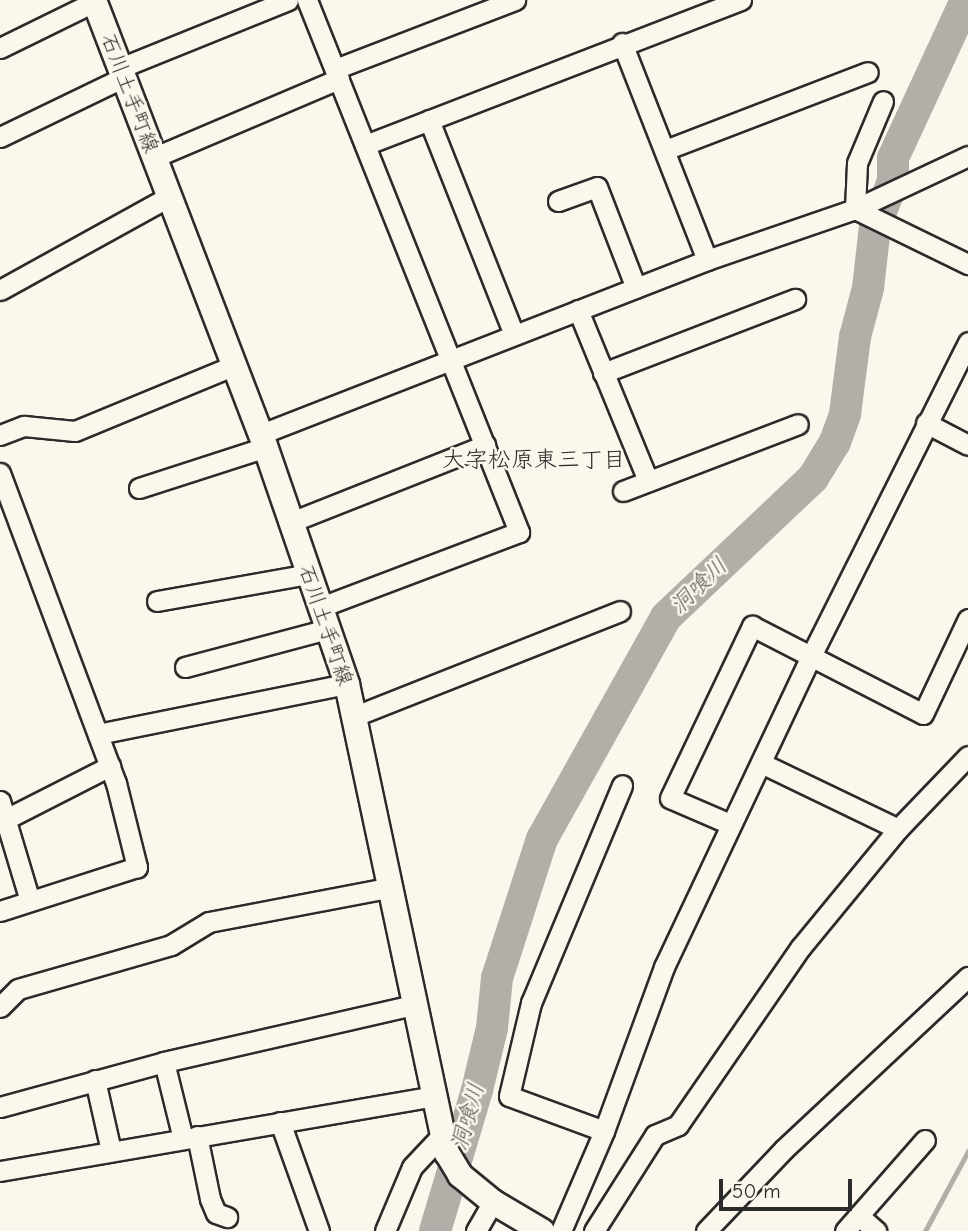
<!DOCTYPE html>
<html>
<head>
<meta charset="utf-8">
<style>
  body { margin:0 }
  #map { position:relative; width:968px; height:1231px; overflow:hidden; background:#fbf7ec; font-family:"Comic Neue","Klee One",sans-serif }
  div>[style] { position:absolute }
  .stream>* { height:5px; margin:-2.5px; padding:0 2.5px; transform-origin:2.5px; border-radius:2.5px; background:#b1afa7 }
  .river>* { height:32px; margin:-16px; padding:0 16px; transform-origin:16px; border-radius:16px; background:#b1afa7 }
  .roads { filter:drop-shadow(2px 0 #2b2b2b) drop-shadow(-2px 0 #2b2b2b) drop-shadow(0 2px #2b2b2b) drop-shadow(0 -2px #2b2b2b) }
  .minor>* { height:19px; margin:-9.5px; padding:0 9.5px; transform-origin:9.5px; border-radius:9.5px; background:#fbf7ec }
  .major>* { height:24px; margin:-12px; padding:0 12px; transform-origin:12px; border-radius:12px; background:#fbf7ec }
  span { translate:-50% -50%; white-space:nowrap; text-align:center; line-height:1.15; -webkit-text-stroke:5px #fbf7ec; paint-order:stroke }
  .street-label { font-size:21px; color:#2b2b2b }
  .neighbourhood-label { font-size:23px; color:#2b2b2b }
  .water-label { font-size:23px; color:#5a5956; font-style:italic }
  .scale { position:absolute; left:719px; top:1179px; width:133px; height:32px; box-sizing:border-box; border:4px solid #2b2b2b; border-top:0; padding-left:9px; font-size:21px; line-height:24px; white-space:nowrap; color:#2b2b2b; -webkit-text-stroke:5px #fbf7ec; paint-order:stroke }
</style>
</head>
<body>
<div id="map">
  <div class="stream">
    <i style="left:925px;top:1231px;width:91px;rotate:-61.7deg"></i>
  </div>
  <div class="river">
    <i style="left:435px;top:1231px;width:147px;rotate:-73.4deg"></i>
    <i style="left:477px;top:1090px;width:64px;rotate:-76.4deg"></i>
    <i style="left:492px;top:1028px;width:50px;rotate:-84.3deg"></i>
    <i style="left:497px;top:978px;width:146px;rotate:-72.1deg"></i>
    <i style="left:542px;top:839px;width:254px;rotate:-60.8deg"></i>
    <i style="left:666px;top:617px;width:202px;rotate:-43.4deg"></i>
    <i style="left:813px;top:478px;width:42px;rotate:-58.6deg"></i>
    <i style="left:835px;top:442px;width:30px;rotate:-70deg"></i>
    <i style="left:845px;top:414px;width:78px;rotate:-82.6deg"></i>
    <i style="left:855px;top:337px;width:51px;rotate:-75.1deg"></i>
    <i style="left:868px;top:288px;width:61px;rotate:-83.5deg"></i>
    <i style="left:875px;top:227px;width:49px;rotate:-68.6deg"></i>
    <i style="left:893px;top:181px;width:23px;rotate:-90deg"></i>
    <i style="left:893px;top:158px;width:174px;rotate:-65.2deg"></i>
  </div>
  <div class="roads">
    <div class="minor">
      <i style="left:307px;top:0;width:573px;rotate:68.27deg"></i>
      <i style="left:519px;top:532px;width:213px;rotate:159.3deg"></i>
      <i style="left:622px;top:43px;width:233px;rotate:68.6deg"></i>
      <i style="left:0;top:48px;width:105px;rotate:-26.1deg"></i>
      <i style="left:120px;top:68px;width:181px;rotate:-22deg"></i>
      <i style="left:335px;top:69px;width:193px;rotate:-21deg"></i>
      <i style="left:429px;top:120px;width:231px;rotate:68.4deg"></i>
      <i style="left:0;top:137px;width:138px;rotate:-25.8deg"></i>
      <i style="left:365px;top:145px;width:403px;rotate:-21.1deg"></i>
      <i style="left:665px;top:150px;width:217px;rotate:-21deg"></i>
      <i style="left:155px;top:157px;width:200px;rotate:-23deg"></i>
      <i style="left:558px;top:201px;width:41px;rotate:-19.7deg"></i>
      <i style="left:597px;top:187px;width:108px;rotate:68.9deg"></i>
      <i style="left:855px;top:209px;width:126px;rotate:26deg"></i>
      <i style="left:855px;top:209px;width:46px;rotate:-87.5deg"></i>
      <i style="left:857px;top:163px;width:67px;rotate:-67.2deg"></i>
      <i style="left:0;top:290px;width:194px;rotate:-28.9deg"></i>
      <i style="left:578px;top:310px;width:185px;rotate:67.7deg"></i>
      <i style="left:603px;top:373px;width:206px;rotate:-21.1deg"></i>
      <i style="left:926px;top:423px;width:47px;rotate:27.6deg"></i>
      <i style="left:261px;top:434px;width:479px;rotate:-21.3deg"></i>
      <i style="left:707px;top:260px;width:157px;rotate:-19deg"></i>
      <i style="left:855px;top:209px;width:125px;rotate:-25.1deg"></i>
      <i style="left:0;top:435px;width:26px;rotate:-21deg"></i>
      <i style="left:24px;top:426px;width:51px;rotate:5.6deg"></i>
      <i style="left:75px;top:431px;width:173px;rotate:-22.4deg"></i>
      <i style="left:0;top:473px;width:331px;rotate:69.5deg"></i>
      <i style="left:116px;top:783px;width:87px;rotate:76deg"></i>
      <i style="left:137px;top:867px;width:144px;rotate:162.2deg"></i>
      <i style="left:139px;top:488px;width:133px;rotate:-17.9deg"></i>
      <i style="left:623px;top:491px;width:187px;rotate:-20.9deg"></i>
      <i style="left:291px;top:522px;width:209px;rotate:-21.6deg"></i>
      <i style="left:157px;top:601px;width:154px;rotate:-10.1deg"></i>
      <i style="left:185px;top:667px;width:148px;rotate:-14.9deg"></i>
      <i style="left:355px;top:716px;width:285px;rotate:-21.6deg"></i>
      <i style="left:98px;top:734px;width:254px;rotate:-11.4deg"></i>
      <i style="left:761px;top:763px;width:152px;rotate:25.7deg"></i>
      <i style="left:0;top:801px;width:104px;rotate:73.3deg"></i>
      <i style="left:6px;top:819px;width:117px;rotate:-27deg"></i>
      <i style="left:730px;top:824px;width:65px;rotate:-156.6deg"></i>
      <i style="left:670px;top:798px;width:191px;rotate:-64.5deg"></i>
      <i style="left:752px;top:626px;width:192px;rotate:27.2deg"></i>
      <i style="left:923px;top:714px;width:105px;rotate:-64.7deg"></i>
      <i style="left:0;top:1007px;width:25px;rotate:-45deg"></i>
      <i style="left:18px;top:989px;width:159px;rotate:-16deg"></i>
      <i style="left:171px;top:945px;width:44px;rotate:-31.2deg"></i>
      <i style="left:209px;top:922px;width:186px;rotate:-10.8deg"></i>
      <i style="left:164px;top:1062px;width:79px;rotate:76.1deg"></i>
      <i style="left:95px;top:1080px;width:73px;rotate:77.3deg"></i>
      <i style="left:0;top:1107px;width:170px;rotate:-15.3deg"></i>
      <i style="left:164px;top:1062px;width:255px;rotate:-12.9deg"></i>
      <i style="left:280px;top:1122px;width:116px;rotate:70.3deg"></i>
      <i style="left:604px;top:1131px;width:101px;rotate:-159.8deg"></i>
      <i style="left:509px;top:1096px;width:96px;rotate:-76.7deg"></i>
      <i style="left:531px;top:1003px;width:236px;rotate:-67.3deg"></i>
      <i style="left:197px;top:1136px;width:64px;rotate:78.3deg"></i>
      <i style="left:210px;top:1199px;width:15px;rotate:67deg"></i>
      <i style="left:216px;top:1213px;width:12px;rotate:20deg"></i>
      <i style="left:0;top:1171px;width:439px;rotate:-9.8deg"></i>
      <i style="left:859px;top:1216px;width:23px;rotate:41deg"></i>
      <i style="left:385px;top:1231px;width:69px;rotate:-67.1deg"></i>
      <i style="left:412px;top:1167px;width:44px;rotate:-46.8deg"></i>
      <i style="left:476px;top:1231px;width:34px;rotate:-60deg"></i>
      <i style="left:561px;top:1231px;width:109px;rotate:-66.7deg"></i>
      <i style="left:604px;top:1131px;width:175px;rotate:-69.9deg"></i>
      <i style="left:664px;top:967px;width:344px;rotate:-64.7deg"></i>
      <i style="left:811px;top:656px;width:351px;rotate:-63.4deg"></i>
      <i style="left:594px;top:1231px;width:114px;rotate:-57.6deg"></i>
      <i style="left:655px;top:1135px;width:25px;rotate:-23deg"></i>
      <i style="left:678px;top:1125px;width:216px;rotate:-55.4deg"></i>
      <i style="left:801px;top:947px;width:153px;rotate:-50.6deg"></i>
      <i style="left:898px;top:829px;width:101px;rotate:-46.2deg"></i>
      <i style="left:706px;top:1231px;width:113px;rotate:-46.4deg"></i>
      <i style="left:784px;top:1149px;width:252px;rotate:-43.1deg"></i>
      <i style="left:845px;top:1231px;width:121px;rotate:-48.7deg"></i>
    </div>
    <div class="major">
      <i style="left:94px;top:0;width:465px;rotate:69deg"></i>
      <i style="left:261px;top:434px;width:264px;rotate:71deg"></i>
      <i style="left:347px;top:684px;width:480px;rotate:78deg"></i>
      <i style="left:447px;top:1153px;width:26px;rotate:59deg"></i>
      <i style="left:460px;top:1175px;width:43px;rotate:39.3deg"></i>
      <i style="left:493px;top:1202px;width:57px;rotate:30.6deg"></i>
    </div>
  </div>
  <div class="street-label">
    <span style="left:130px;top:93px;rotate:69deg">石川土手町線</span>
    <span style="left:326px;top:625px;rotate:71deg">石川土手町線</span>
  </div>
  <div class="neighbourhood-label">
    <span style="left:534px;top:460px">大字松原東三丁目</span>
  </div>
  <div class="water-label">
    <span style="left:699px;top:586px;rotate:-44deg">洞喰川</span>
    <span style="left:468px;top:1117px;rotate:-74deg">洞喰川</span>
  </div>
  <div class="scale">50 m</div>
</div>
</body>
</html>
